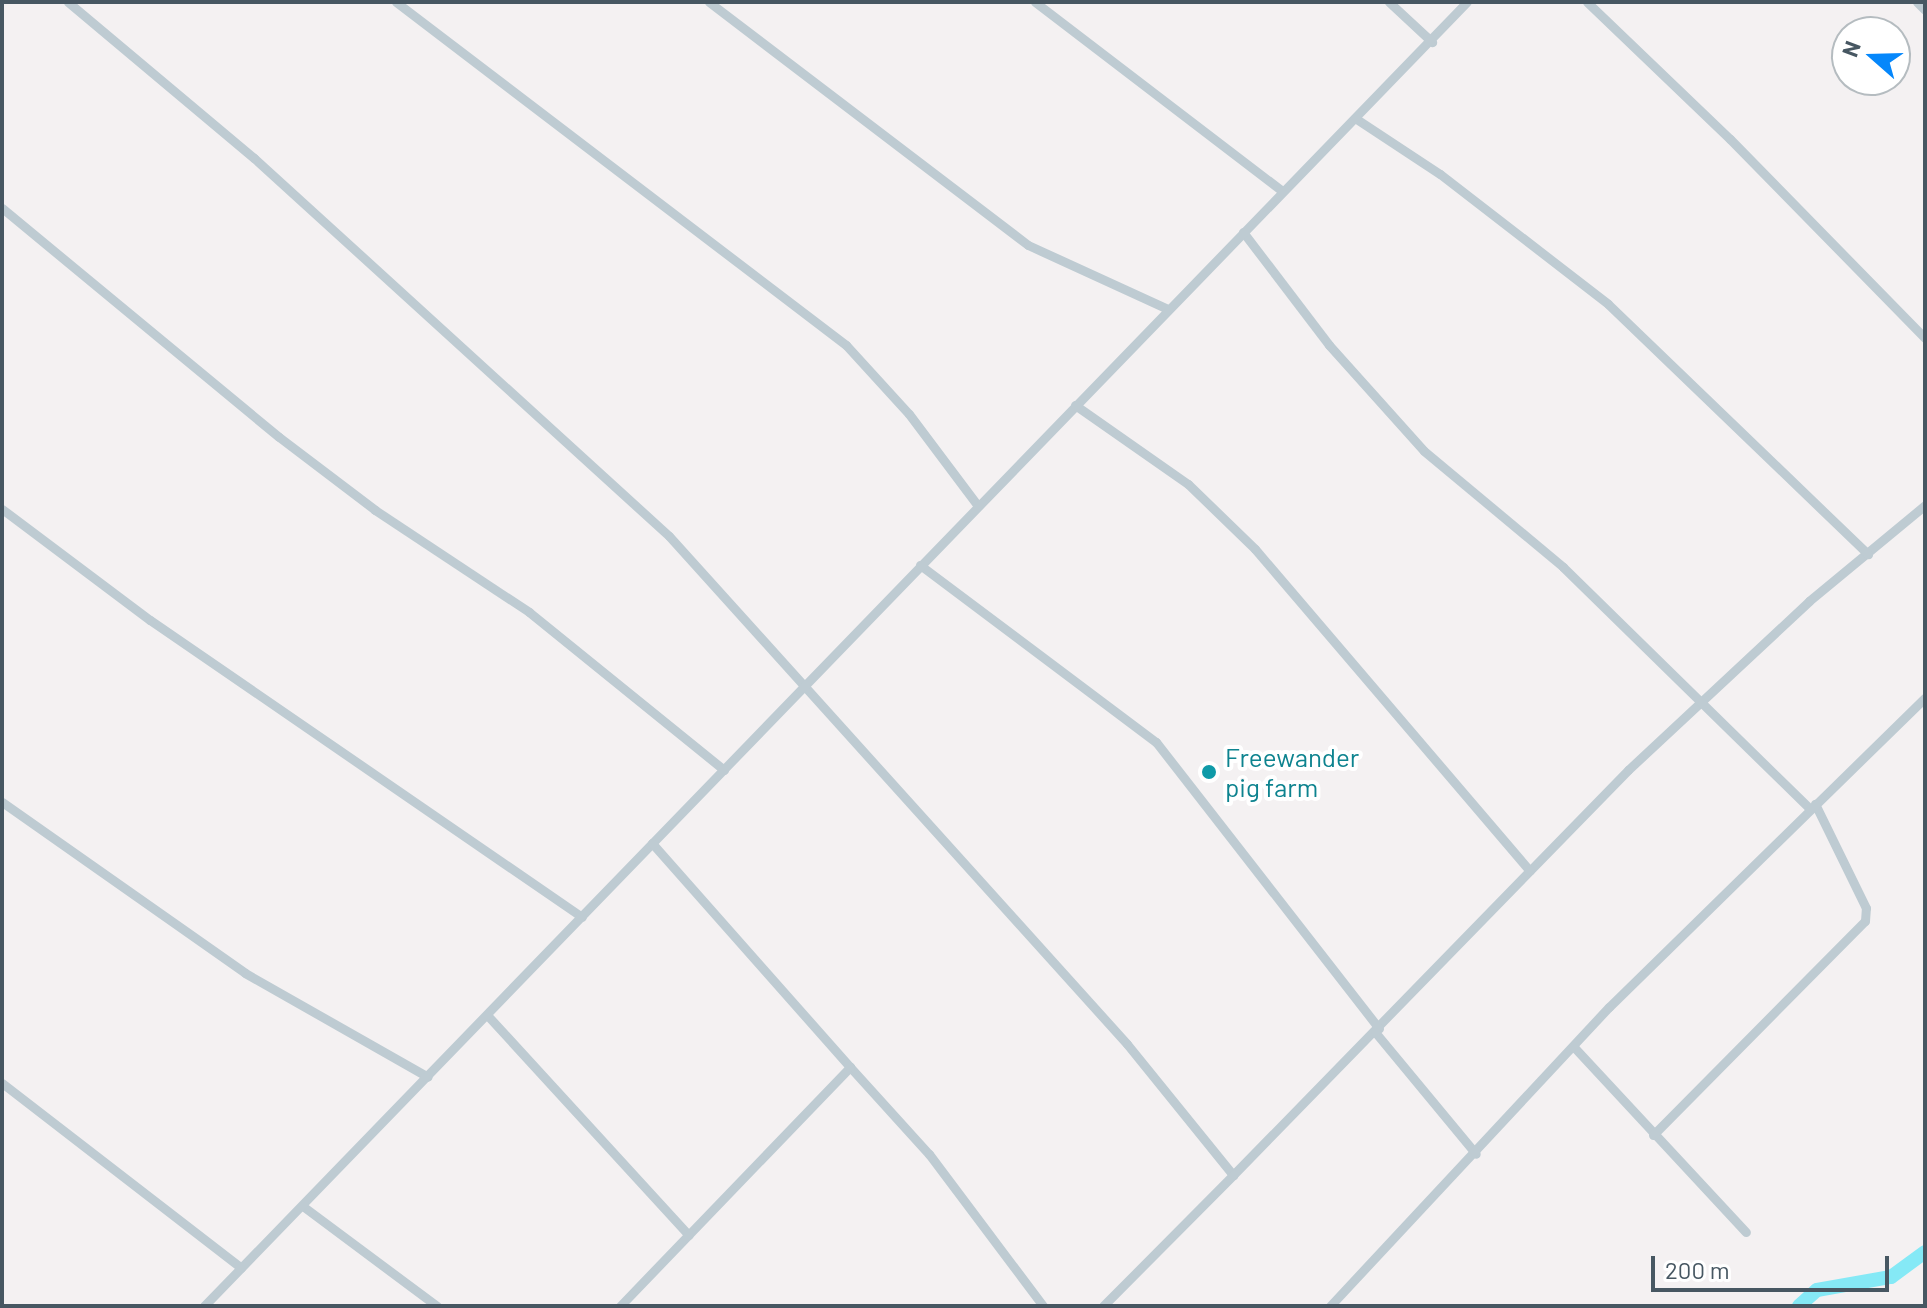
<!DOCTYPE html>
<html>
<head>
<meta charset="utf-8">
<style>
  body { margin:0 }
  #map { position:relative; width:1927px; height:1308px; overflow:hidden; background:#f4f1f2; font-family:Barlow,sans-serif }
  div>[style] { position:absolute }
  .river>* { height:14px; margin:-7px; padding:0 7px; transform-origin:7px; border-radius:7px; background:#85e9f6 }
  .street>* { height:9px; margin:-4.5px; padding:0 4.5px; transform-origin:4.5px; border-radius:4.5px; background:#becbd2 }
  .dots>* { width:22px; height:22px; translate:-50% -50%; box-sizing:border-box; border:4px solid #fff; border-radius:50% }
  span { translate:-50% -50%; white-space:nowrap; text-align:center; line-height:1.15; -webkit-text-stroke:8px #fff; paint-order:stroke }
  .culture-label { font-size:26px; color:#0d838f }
  .left { translate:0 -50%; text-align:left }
  .frame { position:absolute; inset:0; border:4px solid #475762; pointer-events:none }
  .north { position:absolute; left:1831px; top:16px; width:80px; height:80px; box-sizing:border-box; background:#fff; border:2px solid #b5bcc0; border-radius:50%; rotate:290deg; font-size:22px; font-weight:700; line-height:32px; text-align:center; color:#475762 }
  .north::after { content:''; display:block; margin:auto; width:28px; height:36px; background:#0587fb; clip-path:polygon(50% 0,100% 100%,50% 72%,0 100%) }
  .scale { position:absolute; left:1651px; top:1256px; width:238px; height:36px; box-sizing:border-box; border:4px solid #475762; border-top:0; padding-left:10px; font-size:24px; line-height:28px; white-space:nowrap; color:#475762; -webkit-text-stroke:6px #fff; paint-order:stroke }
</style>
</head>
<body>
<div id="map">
  <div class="river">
    <i style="left:1799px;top:1306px;width:24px;rotate:-42deg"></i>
    <i style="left:1817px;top:1290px;width:75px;rotate:-10deg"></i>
    <i style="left:1891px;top:1277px;width:42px;rotate:-36.3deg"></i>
  </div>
  <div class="street">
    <i style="left:68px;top:2px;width:243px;rotate:40deg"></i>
    <i style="left:254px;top:158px;width:561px;rotate:42.33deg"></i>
    <i style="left:669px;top:536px;width:684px;rotate:47.96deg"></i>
    <i style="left:1127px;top:1044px;width:169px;rotate:51deg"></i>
    <i style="left:1233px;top:1175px;width:566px;rotate:-45.72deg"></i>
    <i style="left:1628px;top:770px;width:248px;rotate:-43deg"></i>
    <i style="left:1809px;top:601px;width:151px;rotate:-39.6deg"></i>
    <i style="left:396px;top:2px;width:566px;rotate:37.32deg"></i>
    <i style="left:846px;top:345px;width:93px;rotate:47.6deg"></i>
    <i style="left:909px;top:414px;width:115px;rotate:53.1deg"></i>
    <i style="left:709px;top:2px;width:401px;rotate:37.3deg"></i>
    <i style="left:1028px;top:245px;width:154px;rotate:24.6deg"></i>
    <i style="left:1035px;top:2px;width:311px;rotate:37.4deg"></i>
    <i style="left:1389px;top:2px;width:59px;rotate:42.9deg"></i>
    <i style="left:1587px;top:2px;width:198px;rotate:43.8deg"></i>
    <i style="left:1730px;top:139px;width:279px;rotate:45.6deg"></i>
    <i style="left:1917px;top:2px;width:11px;rotate:45deg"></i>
    <i style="left:1358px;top:120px;width:98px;rotate:33.4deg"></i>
    <i style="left:1440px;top:174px;width:212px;rotate:37.7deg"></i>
    <i style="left:1608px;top:304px;width:361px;rotate:43.9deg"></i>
    <i style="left:2px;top:208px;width:359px;rotate:39.6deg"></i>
    <i style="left:279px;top:437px;width:121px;rotate:37.2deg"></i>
    <i style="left:375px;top:510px;width:185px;rotate:33.5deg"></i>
    <i style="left:529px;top:612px;width:251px;rotate:39deg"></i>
    <i style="left:1243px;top:232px;width:142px;rotate:52.7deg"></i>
    <i style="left:1329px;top:345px;width:142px;rotate:48.1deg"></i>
    <i style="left:1424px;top:451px;width:181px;rotate:39.8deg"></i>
    <i style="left:1563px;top:567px;width:346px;rotate:44.4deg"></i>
    <i style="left:1075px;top:405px;width:138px;rotate:35deg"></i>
    <i style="left:1188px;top:484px;width:93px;rotate:44.1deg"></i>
    <i style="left:1255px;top:549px;width:423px;rotate:49.5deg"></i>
    <i style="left:2px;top:509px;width:185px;rotate:36.9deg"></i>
    <i style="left:150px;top:620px;width:524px;rotate:34.51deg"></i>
    <i style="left:920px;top:565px;width:295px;rotate:36.9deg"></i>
    <i style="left:1156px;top:742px;width:363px;rotate:52.1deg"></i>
    <i style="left:2px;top:802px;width:297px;rotate:35.1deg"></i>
    <i style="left:245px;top:973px;width:210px;rotate:29.6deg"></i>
    <i style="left:488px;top:1016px;width:297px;rotate:47.5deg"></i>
    <i style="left:1375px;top:1032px;width:158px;rotate:50.4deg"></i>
    <i style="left:1573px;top:1046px;width:254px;rotate:47.1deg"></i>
    <i style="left:850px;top:1067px;width:118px;rotate:47.8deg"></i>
    <i style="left:929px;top:1154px;width:190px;rotate:53.1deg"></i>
    <i style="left:2px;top:1083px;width:302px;rotate:37.7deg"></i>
    <i style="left:1653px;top:1135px;width:301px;rotate:-45.3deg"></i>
    <i style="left:1865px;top:921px;width:13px;rotate:-86deg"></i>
    <i style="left:1866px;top:908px;width:116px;rotate:-116.1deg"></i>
    <i style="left:304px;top:1207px;width:166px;rotate:36.7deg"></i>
    <i style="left:204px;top:1306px;width:1815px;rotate:-45.92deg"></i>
    <i style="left:620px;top:1306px;width:332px;rotate:-46.1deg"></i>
    <i style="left:850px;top:1067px;width:299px;rotate:-131.5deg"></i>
    <i style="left:1103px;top:1306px;width:185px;rotate:-45.2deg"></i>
    <i style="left:1330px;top:1306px;width:409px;rotate:-47deg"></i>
    <i style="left:1609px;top:1007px;width:442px;rotate:-44.4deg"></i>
  </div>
  <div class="dots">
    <i style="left:1209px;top:772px;background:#0f9aa8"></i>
  </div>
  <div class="culture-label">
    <span class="left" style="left:1225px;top:772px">Freewander<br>pig farm</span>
  </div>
  <div class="frame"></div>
  <div class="north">N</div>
  <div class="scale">200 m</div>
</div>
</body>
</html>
